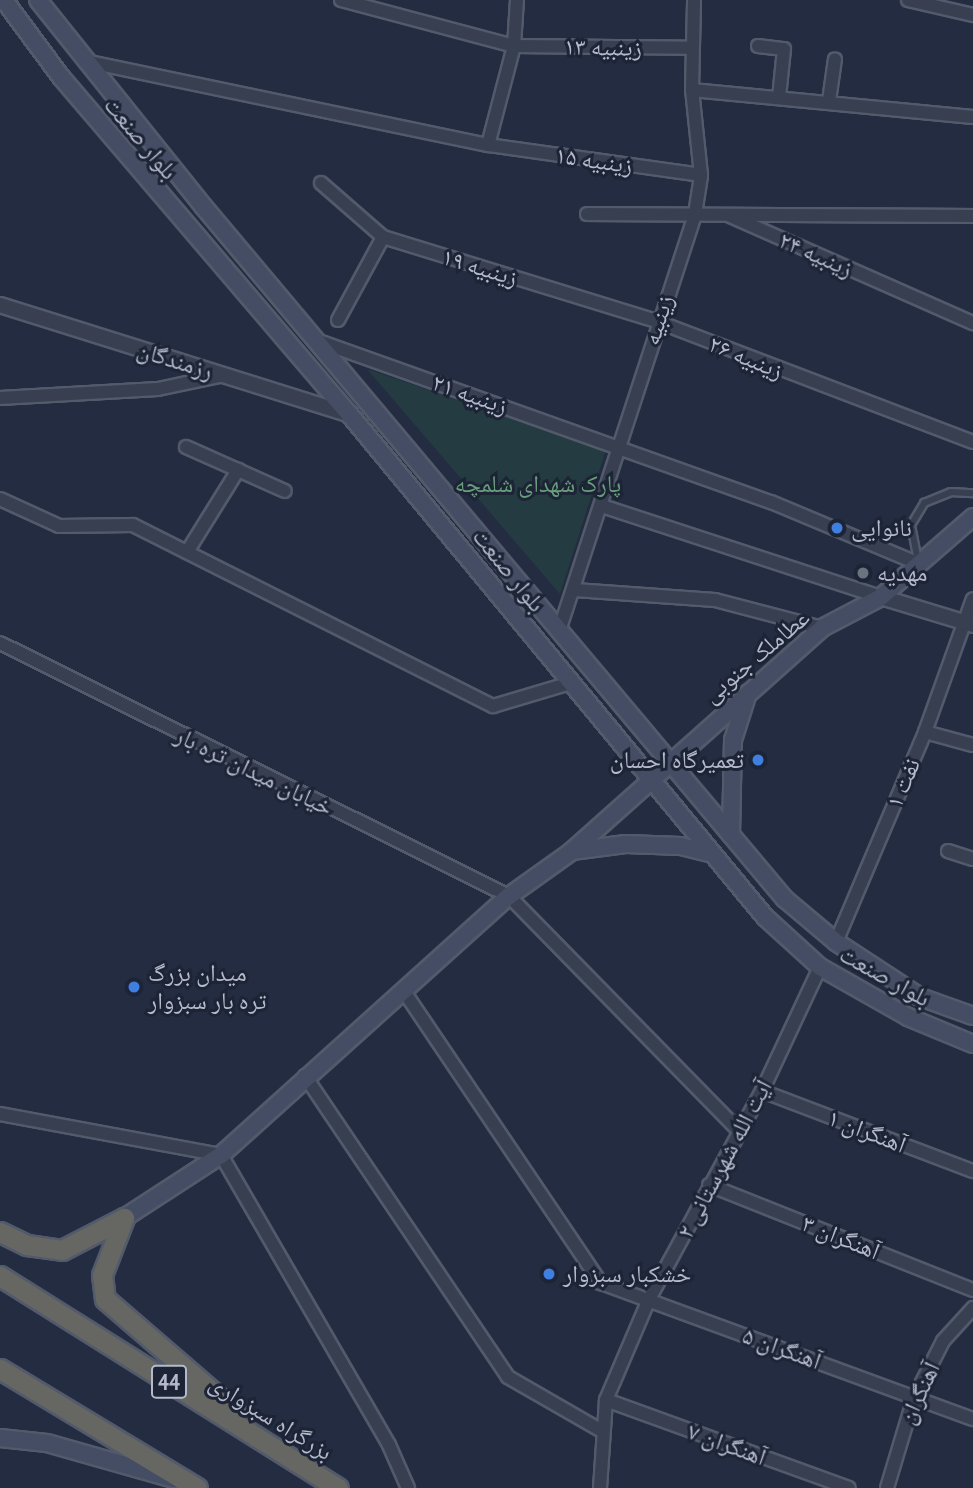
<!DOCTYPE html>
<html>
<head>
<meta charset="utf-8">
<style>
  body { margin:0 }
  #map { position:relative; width:973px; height:1488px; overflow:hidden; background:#232c41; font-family:"PT Sans Narrow","Noto Naskh Arabic",sans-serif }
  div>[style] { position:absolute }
  .green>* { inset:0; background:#253b42 }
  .roads { filter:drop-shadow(2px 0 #525a6b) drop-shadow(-2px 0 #525a6b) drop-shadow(0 2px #525a6b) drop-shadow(0 -2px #525a6b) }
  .service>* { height:6px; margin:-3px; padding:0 3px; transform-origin:3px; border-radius:3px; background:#383f51 }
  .minor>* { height:12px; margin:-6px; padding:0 6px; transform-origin:6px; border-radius:6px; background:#383f51 }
  .tertiary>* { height:14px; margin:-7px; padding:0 7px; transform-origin:7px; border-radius:7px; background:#383f51 }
  .secondary>* { height:16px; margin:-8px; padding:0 8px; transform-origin:8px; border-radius:8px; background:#454d64 }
  .trunk>* { height:19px; margin:-9.5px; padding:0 9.5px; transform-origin:9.5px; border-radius:9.5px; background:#666662 }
  .dots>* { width:19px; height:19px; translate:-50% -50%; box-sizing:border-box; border:4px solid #1c2436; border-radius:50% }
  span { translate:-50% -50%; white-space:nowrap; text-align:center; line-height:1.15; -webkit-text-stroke:6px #1c2436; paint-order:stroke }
  .shield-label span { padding:2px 5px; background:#1c2436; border:2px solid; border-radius:5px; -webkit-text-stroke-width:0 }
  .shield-label { font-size:23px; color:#b4bacb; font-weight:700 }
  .street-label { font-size:24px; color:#b4bacb }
  .park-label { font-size:24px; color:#699e7c }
  .poi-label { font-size:24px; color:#b4bacb }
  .left { translate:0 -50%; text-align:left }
  .right { translate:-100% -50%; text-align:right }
</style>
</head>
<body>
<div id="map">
  <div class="green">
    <i style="clip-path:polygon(367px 369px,606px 450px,560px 594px)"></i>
  </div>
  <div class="roads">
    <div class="service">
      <i style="left:918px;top:561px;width:37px;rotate:-101deg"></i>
      <i style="left:911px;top:525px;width:26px;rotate:-59deg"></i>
      <i style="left:924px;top:503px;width:29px;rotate:-22deg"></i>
      <i style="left:951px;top:492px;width:22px;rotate:3deg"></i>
    </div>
    <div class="minor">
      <i style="left:341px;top:0;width:179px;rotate:14.9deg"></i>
      <i style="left:514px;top:46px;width:178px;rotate:0.6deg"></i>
      <i style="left:908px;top:0;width:67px;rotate:13deg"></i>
      <i style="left:758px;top:46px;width:26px;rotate:7deg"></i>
      <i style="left:784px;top:49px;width:48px;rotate:95.9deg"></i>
      <i style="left:85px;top:61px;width:412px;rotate:11.8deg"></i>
      <i style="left:488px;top:145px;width:215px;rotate:8deg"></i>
      <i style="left:692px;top:90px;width:282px;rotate:5.5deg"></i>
      <i style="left:829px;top:101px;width:42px;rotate:-81.9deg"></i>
      <i style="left:488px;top:145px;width:102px;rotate:-75.3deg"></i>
      <i style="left:514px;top:46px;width:46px;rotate:-86.3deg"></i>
      <i style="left:321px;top:183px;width:82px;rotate:41.1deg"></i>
      <i style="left:383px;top:237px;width:286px;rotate:17.1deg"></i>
      <i style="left:656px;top:321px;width:339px;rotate:20.9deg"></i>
      <i style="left:587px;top:214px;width:386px;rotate:0.3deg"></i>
      <i style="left:730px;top:216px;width:266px;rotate:23.8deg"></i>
      <i style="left:338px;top:320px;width:94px;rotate:-61.5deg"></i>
      <i style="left:321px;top:342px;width:478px;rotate:19.6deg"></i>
      <i style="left:771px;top:502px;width:160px;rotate:22.7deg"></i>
      <i style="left:0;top:398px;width:158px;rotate:-3.3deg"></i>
      <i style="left:158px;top:389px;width:67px;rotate:-12deg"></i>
      <i style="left:186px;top:447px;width:108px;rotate:24deg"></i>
      <i style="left:0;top:499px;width:65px;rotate:24.6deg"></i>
      <i style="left:59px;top:526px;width:74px;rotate:-0.8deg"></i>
      <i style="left:133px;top:525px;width:403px;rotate:26.7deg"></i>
      <i style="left:493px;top:706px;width:80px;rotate:-16.6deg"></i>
      <i style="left:602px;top:506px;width:293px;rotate:18.1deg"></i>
      <i style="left:187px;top:552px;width:97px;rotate:-58.1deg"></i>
      <i style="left:575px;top:590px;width:140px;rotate:4.1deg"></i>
      <i style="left:715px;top:600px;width:111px;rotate:14.7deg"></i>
      <i style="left:559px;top:631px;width:439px;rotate:-71.9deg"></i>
      <i style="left:695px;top:214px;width:39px;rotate:-81deg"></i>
      <i style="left:701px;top:175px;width:85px;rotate:-96deg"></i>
      <i style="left:692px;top:90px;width:90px;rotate:-88.7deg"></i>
      <i style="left:0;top:643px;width:568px;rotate:26.43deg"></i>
      <i style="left:509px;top:896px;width:330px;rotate:45.6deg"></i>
      <i style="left:925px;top:732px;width:50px;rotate:15.2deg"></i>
      <i style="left:948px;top:851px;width:26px;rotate:18deg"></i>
      <i style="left:836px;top:942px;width:228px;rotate:-67deg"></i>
      <i style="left:925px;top:732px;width:141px;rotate:-70.2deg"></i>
      <i style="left:403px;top:990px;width:354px;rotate:56deg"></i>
      <i style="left:601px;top:1283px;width:396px;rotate:20.1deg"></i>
      <i style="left:305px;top:1076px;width:363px;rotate:56deg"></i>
      <i style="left:508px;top:1377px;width:106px;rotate:29.9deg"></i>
      <i style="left:762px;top:1091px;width:226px;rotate:20.8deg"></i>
      <i style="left:0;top:1114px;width:225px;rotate:10.5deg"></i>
      <i style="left:221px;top:1155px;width:335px;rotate:59.9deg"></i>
      <i style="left:389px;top:1445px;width:47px;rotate:66.2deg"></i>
      <i style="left:709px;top:1185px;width:284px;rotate:21.7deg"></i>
      <i style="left:606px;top:1400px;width:258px;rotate:19.9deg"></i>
      <i style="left:600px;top:1488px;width:88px;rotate:-86.1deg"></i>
      <i style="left:606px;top:1400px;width:110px;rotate:-66.9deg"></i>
      <i style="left:649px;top:1299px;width:237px;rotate:-61.5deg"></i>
      <i style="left:762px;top:1091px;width:137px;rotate:-64.9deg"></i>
      <i style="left:887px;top:1488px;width:94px;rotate:-73.3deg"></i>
      <i style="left:914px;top:1398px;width:64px;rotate:-63deg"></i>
      <i style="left:943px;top:1341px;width:45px;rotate:-47.7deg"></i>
    </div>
    <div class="tertiary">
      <i style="left:0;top:305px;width:367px;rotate:17.4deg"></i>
      <i style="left:881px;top:597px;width:96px;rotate:16.9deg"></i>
    </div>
    <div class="secondary">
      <i style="left:4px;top:0;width:96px;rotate:53.5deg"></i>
      <i style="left:61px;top:77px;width:445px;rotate:49.5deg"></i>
      <i style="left:350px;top:415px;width:651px;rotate:50.42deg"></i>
      <i style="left:765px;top:917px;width:74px;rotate:42.3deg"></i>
      <i style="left:820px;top:967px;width:101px;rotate:29.6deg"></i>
      <i style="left:908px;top:1017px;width:70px;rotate:22.6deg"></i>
      <i style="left:38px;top:0;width:264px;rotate:51.3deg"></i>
      <i style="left:203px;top:206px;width:905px;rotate:49.98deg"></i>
      <i style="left:785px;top:899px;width:67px;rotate:40.1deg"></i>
      <i style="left:836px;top:942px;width:100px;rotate:33.2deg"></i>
      <i style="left:920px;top:997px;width:56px;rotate:19.7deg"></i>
      <i style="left:731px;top:835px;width:95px;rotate:-88.8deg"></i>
      <i style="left:733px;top:740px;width:49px;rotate:-72.3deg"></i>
      <i style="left:572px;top:851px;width:54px;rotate:-7.4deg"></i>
      <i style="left:626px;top:844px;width:55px;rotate:2.1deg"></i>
      <i style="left:681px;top:846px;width:32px;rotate:14deg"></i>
      <i style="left:124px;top:1218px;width:116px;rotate:-33deg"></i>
      <i style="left:221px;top:1155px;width:387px;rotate:-42deg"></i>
      <i style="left:509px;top:896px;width:77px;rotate:-35.5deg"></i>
      <i style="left:572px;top:851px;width:335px;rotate:-41.7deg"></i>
      <i style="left:822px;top:628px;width:67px;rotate:-27.7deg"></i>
      <i style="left:881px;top:597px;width:122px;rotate:-41deg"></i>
      <i style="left:0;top:1438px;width:47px;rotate:6.1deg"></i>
      <i style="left:47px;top:1443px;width:132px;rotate:15.8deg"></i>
    </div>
    <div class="trunk">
      <i style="left:124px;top:1218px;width:61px;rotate:111.1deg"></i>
      <i style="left:102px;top:1275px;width:24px;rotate:83deg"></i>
      <i style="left:105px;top:1299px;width:173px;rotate:40.8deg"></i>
      <i style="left:0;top:1232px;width:30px;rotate:26deg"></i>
      <i style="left:27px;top:1245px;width:35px;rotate:8deg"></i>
      <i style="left:62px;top:1250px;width:70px;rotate:-27.3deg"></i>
      <i style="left:0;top:1276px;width:399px;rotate:32.1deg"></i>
      <i style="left:0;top:1369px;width:230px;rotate:31.1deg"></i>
    </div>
  </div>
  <div class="dots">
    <i style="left:837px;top:528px;background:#3f7fe0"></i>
    <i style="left:863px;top:573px;background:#6b7280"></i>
    <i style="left:758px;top:760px;background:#3f7fe0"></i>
    <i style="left:134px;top:987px;background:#3f7fe0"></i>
    <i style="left:549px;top:1274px;background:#3f7fe0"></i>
  </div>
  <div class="shield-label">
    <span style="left:169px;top:1382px">44</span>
  </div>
  <div class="street-label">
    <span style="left:603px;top:47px;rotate:1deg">زینبیه ۱۳</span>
    <span style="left:141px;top:138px;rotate:50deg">بلوار صنعت</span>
    <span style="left:594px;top:160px;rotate:8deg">زینبیه ۱۵</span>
    <span style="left:816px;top:254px;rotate:24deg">زینبیه ۲۴</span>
    <span style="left:480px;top:267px;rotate:17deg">زینبیه ۱۹</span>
    <span style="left:658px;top:320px;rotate:-72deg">زینبیه</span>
    <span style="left:746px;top:357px;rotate:22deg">زینبیه ۲۶</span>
    <span style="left:175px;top:360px;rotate:17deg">رزمندگان</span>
    <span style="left:470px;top:394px;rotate:19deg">زینبیه ۲۱</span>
    <span style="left:509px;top:570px;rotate:51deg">بلوار صنعت</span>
    <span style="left:756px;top:656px;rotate:-40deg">عطاملک جنوبی</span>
    <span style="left:254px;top:771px;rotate:26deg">خیابان میدان تره بار</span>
    <span style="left:903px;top:783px;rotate:-67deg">نفت ۱</span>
    <span style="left:885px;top:976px;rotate:29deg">بلوار صنعت</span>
    <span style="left:867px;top:1131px;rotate:21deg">آهنگران ۱</span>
    <span style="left:724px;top:1159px;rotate:-62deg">آیت الله شهرستانی ۲</span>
    <span style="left:841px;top:1237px;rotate:22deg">آهنگران ۳</span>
    <span style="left:782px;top:1348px;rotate:20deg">آهنگران ۵</span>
    <span style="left:919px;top:1393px;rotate:-65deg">آهنگران</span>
    <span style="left:271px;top:1417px;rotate:32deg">بزرگراه سبزواری</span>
    <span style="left:727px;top:1444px;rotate:20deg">آهنگران ۷</span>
  </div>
  <div class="park-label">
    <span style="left:538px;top:484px">پارک شهدای شلمچه</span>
  </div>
  <div class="poi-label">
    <span class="left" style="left:851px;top:528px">نانوایی</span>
    <span class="left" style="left:877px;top:573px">مهدیه</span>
    <span class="right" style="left:744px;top:760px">تعمیرگاه احسان</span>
    <span class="left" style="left:148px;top:987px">میدان بزرگ<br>تره بار سبزوار</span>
    <span class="left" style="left:563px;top:1274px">خشکبار سبزوار</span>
  </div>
</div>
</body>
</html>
